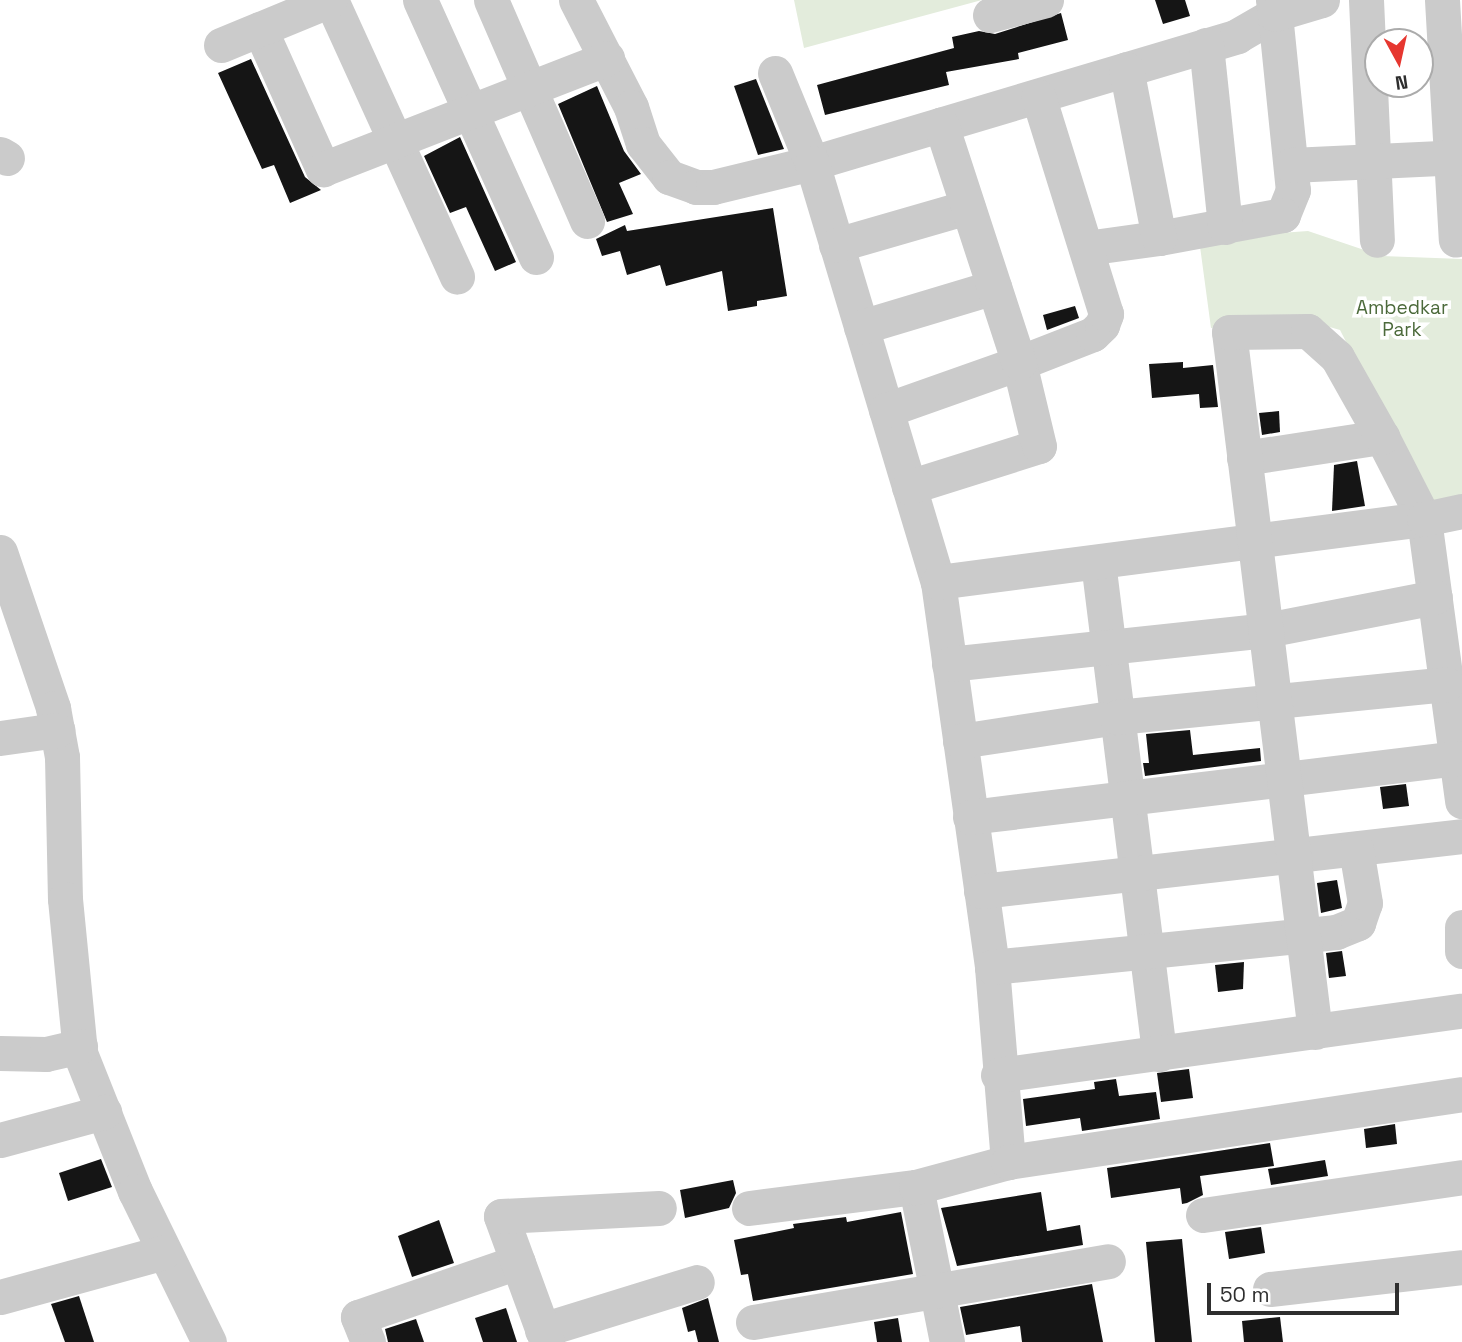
<!DOCTYPE html>
<html>
<head>
<meta charset="utf-8">
<style>
  body { margin:0 }
  #map { position:relative; width:1462px; height:1342px; overflow:hidden; background:#fff; font-family:"Space Grotesk",sans-serif }
  div>[style] { position:absolute }
  .green>* { inset:0; background:#e3ecdc }
  .building>* { inset:0; background:#151515 }
  .minor>* { height:35px; margin:-17.5px; padding:0 17.5px; transform-origin:17.5px; border-radius:17.5px; background:#cbcbcb }
  span { translate:-50% -50%; white-space:nowrap; text-align:center; line-height:1.15; -webkit-text-stroke:7px #fff; paint-order:stroke }
  .park-label { font-size:19px; color:#4c6a3b }
  .north { position:absolute; left:1364px; top:28px; width:70px; height:70px; box-sizing:border-box; background:#fff; border:2px solid #ababab; border-radius:50%; rotate:172deg; font-size:19px; font-weight:700; line-height:28px; text-align:center; color:#2e2e2e }
  .north::after { content:''; display:block; margin:auto; width:24px; height:32px; background:#e63730; clip-path:polygon(50% 0,100% 100%,50% 72%,0 100%) }
  .scale { position:absolute; left:1207px; top:1283px; width:192px; height:32px; box-sizing:border-box; border:4px solid #2e2e2e; border-top:0; padding-left:9px; font-size:21px; line-height:24px; white-space:nowrap; color:#2e2e2e; -webkit-text-stroke:5px #fff; paint-order:stroke }
</style>
</head>
<body>
<div id="map">
  <div class="green">
    <i style="clip-path:polygon(794px 0,982px 0,804px 48px)"></i>
    <i style="clip-path:polygon(1308px 231px,1382px 256px,1462px 259px,1462px 504px,1437px 506px,1424px 495px,1340px 330px,1295px 317px,1211px 328px,1199px 239px)"></i>
  </div>
  <div class="building">
    <i style="clip-path:polygon(1155px 0,1185px 0,1190px 16px,1163px 24px)"></i>
    <i style="clip-path:polygon(1061px 13px,1068px 40px,1018px 53px,1019px 59px,946px 72px,949px 85px,825px 115px,817px 85px,954px 48px,952px 37px,979px 31px,995px 34px)"></i>
    <i style="clip-path:polygon(251px 59px,305px 177px,321px 190px,290px 203px,274px 165px,262px 169px,218px 73px)"></i>
    <i style="clip-path:polygon(756px 79px,784px 149px,758px 155px,734px 86px)"></i>
    <i style="clip-path:polygon(597px 86px,624px 151px,641px 174px,619px 183px,633px 214px,607px 222px,558px 104px)"></i>
    <i style="clip-path:polygon(460px 137px,516px 262px,495px 271px,466px 207px,450px 213px,424px 156px)"></i>
    <i style="clip-path:polygon(773px 208px,787px 296px,757px 301px,757px 306px,728px 311px,722px 271px,666px 286px,660px 265px,627px 275px,620px 251px,602px 256px,596px 239px,625px 225px,627px 231px)"></i>
    <i style="clip-path:polygon(1075px 306px,1079px 318px,1047px 330px,1043px 315px)"></i>
    <i style="clip-path:polygon(1183px 362px,1183px 368px,1213px 365px,1218px 407px,1200px 408px,1199px 394px,1152px 398px,1149px 364px)"></i>
    <i style="clip-path:polygon(1279px 411px,1280px 432px,1262px 435px,1259px 413px)"></i>
    <i style="clip-path:polygon(1357px 461px,1365px 506px,1332px 511px,1334px 465px)"></i>
    <i style="clip-path:polygon(1190px 730px,1193px 755px,1260px 748px,1261px 761px,1145px 776px,1143px 763px,1149px 763px,1146px 734px)"></i>
    <i style="clip-path:polygon(1406px 784px,1409px 806px,1383px 809px,1380px 787px)"></i>
    <i style="clip-path:polygon(1337px 880px,1342px 908px,1321px 913px,1317px 883px)"></i>
    <i style="clip-path:polygon(1342px 951px,1346px 976px,1329px 978px,1326px 953px)"></i>
    <i style="clip-path:polygon(1244px 962px,1243px 989px,1218px 992px,1215px 965px)"></i>
    <i style="clip-path:polygon(1189px 1069px,1193px 1098px,1161px 1102px,1157px 1073px)"></i>
    <i style="clip-path:polygon(1116px 1079px,1119px 1096px,1156px 1092px,1160px 1119px,1082px 1131px,1080px 1118px,1026px 1126px,1023px 1099px,1095px 1089px,1094px 1082px)"></i>
    <i style="clip-path:polygon(1395px 1124px,1397px 1144px,1366px 1148px,1364px 1129px)"></i>
    <i style="clip-path:polygon(1270px 1143px,1274px 1166px,1200px 1176px,1203px 1195px,1187px 1203px,1182px 1204px,1180px 1188px,1111px 1198px,1107px 1168px)"></i>
    <i style="clip-path:polygon(101px 1159px,112px 1187px,68px 1201px,59px 1173px)"></i>
    <i style="clip-path:polygon(1325px 1160px,1328px 1176px,1271px 1185px,1268px 1169px)"></i>
    <i style="clip-path:polygon(733px 1180px,736px 1193px,729px 1208px,685px 1218px,680px 1190px)"></i>
    <i style="clip-path:polygon(1041px 1192px,1047px 1231px,1080px 1225px,1083px 1245px,957px 1266px,941px 1208px)"></i>
    <i style="clip-path:polygon(901px 1212px,913px 1274px,753px 1301px,748px 1274px,741px 1275px,734px 1240px,794px 1228px,793px 1224px,846px 1217px,847px 1222px)"></i>
    <i style="clip-path:polygon(439px 1220px,454px 1263px,412px 1277px,398px 1236px)"></i>
    <i style="clip-path:polygon(1261px 1227px,1265px 1253px,1229px 1259px,1225px 1232px)"></i>
    <i style="clip-path:polygon(1182px 1239px,1192px 1342px,1155px 1342px,1146px 1242px)"></i>
    <i style="clip-path:polygon(1092px 1284px,1103px 1342px,1022px 1342px,1020px 1326px,966px 1335px,960px 1307px)"></i>
    <i style="clip-path:polygon(79px 1296px,94px 1342px,65px 1342px,51px 1304px)"></i>
    <i style="clip-path:polygon(708px 1298px,719px 1342px,698px 1342px,695px 1330px,688px 1332px,682px 1308px)"></i>
    <i style="clip-path:polygon(506px 1308px,517px 1342px,483px 1342px,475px 1318px)"></i>
    <i style="clip-path:polygon(1280px 1317px,1283px 1342px,1244px 1342px,1242px 1321px)"></i>
    <i style="clip-path:polygon(898px 1318px,902px 1342px,877px 1342px,874px 1322px)"></i>
    <i style="clip-path:polygon(416px 1319px,424px 1342px,388px 1342px,385px 1329px)"></i>
  </div>
  <div class="minor">
    <i style="left:331px;top:0;width:304px;rotate:65.5deg"></i>
    <i style="left:420px;top:0;width:282px;rotate:65.7deg"></i>
    <i style="left:491px;top:0;width:241px;rotate:66.5deg"></i>
    <i style="left:576px;top:0;width:120px;rotate:62.8deg"></i>
    <i style="left:631px;top:107px;width:39px;rotate:72deg"></i>
    <i style="left:643px;top:144px;width:42px;rotate:51.8deg"></i>
    <i style="left:669px;top:177px;width:29px;rotate:20deg"></i>
    <i style="left:696px;top:187px;width:17px"></i>
    <i style="left:713px;top:187px;width:102px;rotate:-13.6deg"></i>
    <i style="left:812px;top:163px;width:444px;rotate:-16.6deg"></i>
    <i style="left:1237px;top:36px;width:44px;rotate:-30.1deg"></i>
    <i style="left:1275px;top:14px;width:177px;rotate:84.2deg"></i>
    <i style="left:1293px;top:190px;width:27px;rotate:112deg"></i>
    <i style="left:1283px;top:215px;width:126px;rotate:169.5deg"></i>
    <i style="left:1273px;top:0;width:14px;rotate:82deg"></i>
    <i style="left:1275px;top:14px;width:49px;rotate:-16.6deg"></i>
    <i style="left:1366px;top:0;width:240px;rotate:87.4deg"></i>
    <i style="left:1442px;top:0;width:240px;rotate:86.7deg"></i>
    <i style="left:990px;top:15px;width:58px;rotate:-15deg"></i>
    <i style="left:260px;top:29px;width:154px;rotate:65.8deg"></i>
    <i style="left:323px;top:169px;width:305px;rotate:-21.3deg"></i>
    <i style="left:221px;top:45px;width:118px;rotate:-22.4deg"></i>
    <i style="left:1206px;top:45px;width:183px;rotate:84deg"></i>
    <i style="left:775px;top:73px;width:97px;rotate:67.7deg"></i>
    <i style="left:812px;top:163px;width:438px;rotate:73.3deg"></i>
    <i style="left:938px;top:582px;width:389px;rotate:82deg"></i>
    <i style="left:992px;top:967px;width:196px;rotate:85.3deg"></i>
    <i style="left:0;top:154px;width:8px;rotate:30deg"></i>
    <i style="left:1291px;top:165px;width:171px;rotate:-2.7deg"></i>
    <i style="left:836px;top:245px;width:137px;rotate:-16.1deg"></i>
    <i style="left:1086px;top:248px;width:74px;rotate:-7.8deg"></i>
    <i style="left:1159px;top:238px;width:172px;rotate:-101deg"></i>
    <i style="left:861px;top:327px;width:139px;rotate:-16.7deg"></i>
    <i style="left:886px;top:410px;width:141px;rotate:-19.5deg"></i>
    <i style="left:1019px;top:363px;width:79px;rotate:-21.4deg"></i>
    <i style="left:1093px;top:334px;width:13px;rotate:-45deg"></i>
    <i style="left:1102px;top:325px;width:12px;rotate:-70deg"></i>
    <i style="left:1106px;top:314px;width:228px;rotate:-107.3deg"></i>
    <i style="left:1244px;top:458px;width:140px;rotate:-8.7deg"></i>
    <i style="left:1382px;top:437px;width:92px;rotate:62.9deg"></i>
    <i style="left:1424px;top:519px;width:285px;rotate:82.3deg"></i>
    <i style="left:909px;top:487px;width:136px;rotate:-17.5deg"></i>
    <i style="left:1039px;top:446px;width:85px;rotate:-103.5deg"></i>
    <i style="left:1019px;top:363px;width:251px;rotate:-108.1deg"></i>
    <i style="left:0;top:552px;width:165px;rotate:71.2deg"></i>
    <i style="left:53px;top:708px;width:50px;rotate:79.6deg"></i>
    <i style="left:62px;top:757px;width:142px;rotate:88.8deg"></i>
    <i style="left:65px;top:899px;width:155px;rotate:84.4deg"></i>
    <i style="left:80px;top:1053px;width:149px;rotate:68.3deg"></i>
    <i style="left:135px;top:1191px;width:168px;rotate:63.9deg"></i>
    <i style="left:1098px;top:562px;width:496px;rotate:82.9deg"></i>
    <i style="left:938px;top:582px;width:490px;rotate:-7.4deg"></i>
    <i style="left:1424px;top:519px;width:39px;rotate:-12deg"></i>
    <i style="left:949px;top:664px;width:319px;rotate:-6.1deg"></i>
    <i style="left:1266px;top:630px;width:172px;rotate:-11deg"></i>
    <i style="left:0;top:738px;width:58px;rotate:-8deg"></i>
    <i style="left:960px;top:741px;width:159px;rotate:-8.7deg"></i>
    <i style="left:1117px;top:717px;width:331px;rotate:-5.7deg"></i>
    <i style="left:970px;top:817px;width:490px;rotate:-6.9deg"></i>
    <i style="left:981px;top:891px;width:484px;rotate:-6.5deg"></i>
    <i style="left:1462px;top:927px;width:24px;rotate:90deg"></i>
    <i style="left:992px;top:967px;width:346px;rotate:-5.8deg"></i>
    <i style="left:1336px;top:932px;width:24px;rotate:-22deg"></i>
    <i style="left:1358px;top:923px;width:21px;rotate:-71deg"></i>
    <i style="left:1365px;top:903px;width:55px;rotate:-99.5deg"></i>
    <i style="left:1315px;top:1032px;width:705px;rotate:-97deg"></i>
    <i style="left:1229px;top:332px;width:79px;rotate:-0.7deg"></i>
    <i style="left:1308px;top:331px;width:39px;rotate:42deg"></i>
    <i style="left:1337px;top:357px;width:92px;rotate:60.6deg"></i>
    <i style="left:0;top:1053px;width:46px;rotate:1.2deg"></i>
    <i style="left:46px;top:1054px;width:35px;rotate:-13deg"></i>
    <i style="left:998px;top:1075px;width:468px;rotate:-7.9deg"></i>
    <i style="left:0;top:1140px;width:108px;rotate:-15.1deg"></i>
    <i style="left:916px;top:1187px;width:158px;rotate:78.7deg"></i>
    <i style="left:749px;top:1208px;width:168px;rotate:-7.2deg"></i>
    <i style="left:916px;top:1187px;width:95px;rotate:-15.2deg"></i>
    <i style="left:1008px;top:1162px;width:459px;rotate:-8.5deg"></i>
    <i style="left:1203px;top:1215px;width:262px;rotate:-8.3deg"></i>
    <i style="left:1270px;top:1289px;width:193px;rotate:-6.5deg"></i>
    <i style="left:0;top:1297px;width:170px;rotate:-15.3deg"></i>
    <i style="left:753px;top:1322px;width:360px;rotate:-9.7deg"></i>
    <i style="left:542px;top:1330px;width:162px;rotate:-17.2deg"></i>
    <i style="left:368px;top:1342px;width:27px;rotate:-112deg"></i>
    <i style="left:358px;top:1317px;width:169px;rotate:-19deg"></i>
    <i style="left:547px;top:1342px;width:134px;rotate:-110.1deg"></i>
    <i style="left:501px;top:1216px;width:158px;rotate:-2.9deg"></i>
  </div>
  <div class="park-label">
    <span style="left:1402px;top:319px">Ambedkar<br>Park</span>
  </div>
  <div class="north">N</div>
  <div class="scale">50 m</div>
</div>
</body>
</html>
